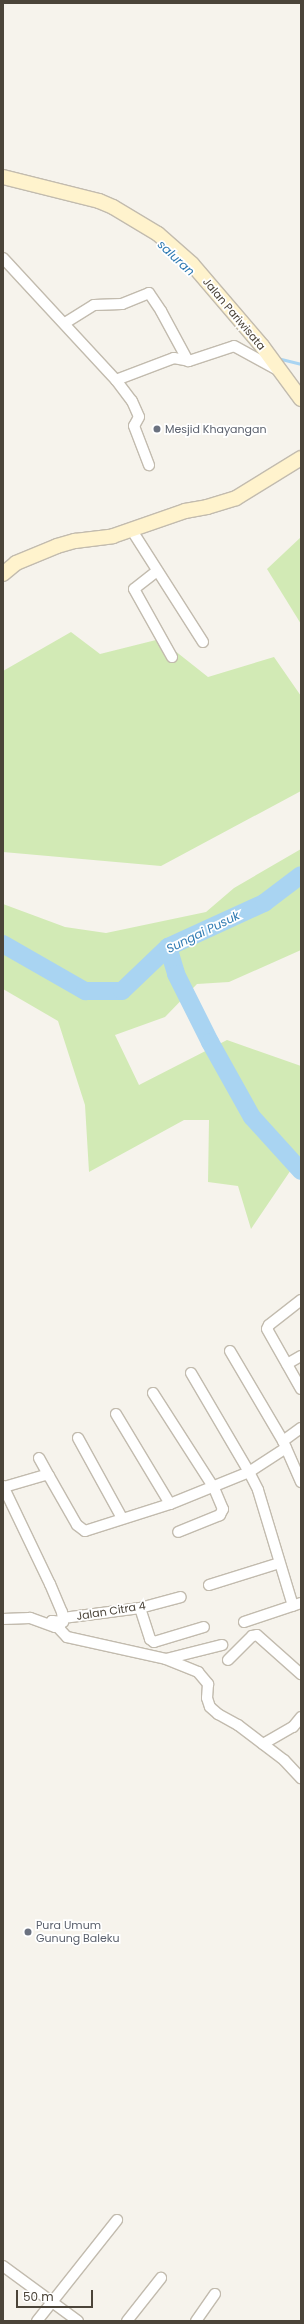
<!DOCTYPE html>
<html>
<head>
<meta charset="utf-8">
<style>
  body { margin:0 }
  #map { position:relative; width:304px; height:2324px; overflow:hidden; background:#f6f3ec; font-family:Poppins,sans-serif }
  div>[style] { position:absolute }
  .green>* { inset:0; background:#d2eab5 }
  .stream>* { height:3px; margin:-1.5px; padding:0 1.5px; transform-origin:1.5px; border-radius:1.5px; background:#a9d4f2 }
  .river>* { height:18px; margin:-9px; padding:0 9px; transform-origin:9px; border-radius:9px; background:#a9d4f2 }
  .roads { filter:drop-shadow(1px 0 #c2bbae) drop-shadow(-1px 0 #c2bbae) drop-shadow(0 1px #c2bbae) drop-shadow(0 -1px #c2bbae) }
  .street>* { height:10px; margin:-5px; padding:0 5px; transform-origin:5px; border-radius:5px; background:#fff }
  .secondary>* { height:14px; margin:-7px; padding:0 7px; transform-origin:7px; border-radius:7px; background:#fff3cd }
  .dots>* { width:11px; height:11px; translate:-50% -50%; box-sizing:border-box; border:2px solid #fff; border-radius:50% }
  span { translate:-50% -50%; white-space:nowrap; text-align:center; line-height:1.15; -webkit-text-stroke:3.5px #fff; paint-order:stroke }
  .street-label { font-size:11px; color:#4b4439 }
  .worship-label { font-size:11px; color:#5b616d }
  .left { translate:0 -50%; text-align:left }
  .water-label { font-size:12px; color:#2e7ab2; font-style:italic }
  .frame { position:absolute; inset:0; border:4px solid #4b4439; pointer-events:none }
  .scale { position:absolute; left:16px; top:2290px; width:77px; height:18px; box-sizing:border-box; border:2px solid #4b4439; border-top:0; padding-left:5px; font-size:12px; line-height:14px; white-space:nowrap; color:#4b4439; -webkit-text-stroke:3px #fff; paint-order:stroke }
</style>
</head>
<body>
<div id="map">
  <div class="green">
    <i style="clip-path:polygon(301px 537px,301px 624px,267px 569px)"></i>
    <i style="clip-path:polygon(71px 632px,100px 654px,160px 639px,208px 677px,274px 657px,301px 696px,301px 791px,161px 866px,3px 852px,3px 671px)"></i>
    <i style="clip-path:polygon(301px 849px,301px 950px,229px 982px,197px 984px,165px 1017px,115px 1035px,139px 1085px,227px 1040px,301px 1066px,301px 1155px,251px 1229px,238px 1186px,208px 1182px,209px 1120px,184px 1120px,89px 1172px,85px 1105px,58px 1021px,3px 989px,3px 904px,65px 927px,106px 933px,206px 912px,234px 888px)"></i>
  </div>
  <div class="stream">
    <i style="left:277px;top:358px;width:25px;rotate:14deg"></i>
  </div>
  <div class="river">
    <i style="left:3px;top:944px;width:95px;rotate:29.8deg"></i>
    <i style="left:85px;top:991px;width:37px"></i>
    <i style="left:122px;top:991px;width:64px;rotate:-43.7deg"></i>
    <i style="left:168px;top:947px;width:106px;rotate:-24.6deg"></i>
    <i style="left:264px;top:903px;width:46px;rotate:-37.1deg"></i>
    <i style="left:168px;top:947px;width:28px;rotate:73deg"></i>
    <i style="left:176px;top:974px;width:76px;rotate:63.4deg"></i>
    <i style="left:210px;top:1042px;width:86px;rotate:60.8deg"></i>
    <i style="left:252px;top:1117px;width:73px;rotate:47.8deg"></i>
  </div>
  <div class="roads">
    <div class="street">
      <i style="left:3px;top:258px;width:166px;rotate:47.2deg"></i>
      <i style="left:116px;top:380px;width:26px;rotate:53deg"></i>
      <i style="left:132px;top:401px;width:17px;rotate:66deg"></i>
      <i style="left:139px;top:417px;width:10px;rotate:119deg"></i>
      <i style="left:134px;top:426px;width:42px;rotate:69deg"></i>
      <i style="left:65px;top:323px;width:34px;rotate:-32deg"></i>
      <i style="left:94px;top:305px;width:28px;rotate:-2deg"></i>
      <i style="left:122px;top:304px;width:29px;rotate:-22deg"></i>
      <i style="left:149px;top:293px;width:22px;rotate:56deg"></i>
      <i style="left:161px;top:311px;width:57px;rotate:61.6deg"></i>
      <i style="left:116px;top:380px;width:62px;rotate:-20.8deg"></i>
      <i style="left:174px;top:358px;width:15px;rotate:11deg"></i>
      <i style="left:189px;top:361px;width:47px;rotate:-18.4deg"></i>
      <i style="left:234px;top:346px;width:48px;rotate:28.7deg"></i>
      <i style="left:131px;top:529px;width:134px;rotate:57.5deg"></i>
      <i style="left:157px;top:571px;width:29px;rotate:142deg"></i>
      <i style="left:134px;top:589px;width:78px;rotate:60.8deg"></i>
      <i style="left:301px;top:1300px;width:41px;rotate:142deg"></i>
      <i style="left:269px;top:1325px;width:4px;rotate:117deg"></i>
      <i style="left:267px;top:1329px;width:69px;rotate:60.5deg"></i>
      <i style="left:230px;top:1351px;width:104px;rotate:59.5deg"></i>
      <i style="left:283px;top:1441px;width:45px;rotate:66.3deg"></i>
      <i style="left:287px;top:1364px;width:16px;rotate:-30deg"></i>
      <i style="left:191px;top:1373px;width:115px;rotate:59.6deg"></i>
      <i style="left:249px;top:1472px;width:44px;rotate:-33deg"></i>
      <i style="left:153px;top:1393px;width:113px;rotate:57.3deg"></i>
      <i style="left:214px;top:1488px;width:23px;rotate:67deg"></i>
      <i style="left:223px;top:1509px;width:7px;rotate:117deg"></i>
      <i style="left:220px;top:1515px;width:45px;rotate:158deg"></i>
      <i style="left:116px;top:1414px;width:105px;rotate:59deg"></i>
      <i style="left:78px;top:1438px;width:91px;rotate:61.2deg"></i>
      <i style="left:283px;top:1441px;width:22px;rotate:-36deg"></i>
      <i style="left:39px;top:1458px;width:21px;rotate:61deg"></i>
      <i style="left:3px;top:1486px;width:109px;rotate:64.4deg"></i>
      <i style="left:50px;top:1584px;width:30px;rotate:67deg"></i>
      <i style="left:62px;top:1612px;width:8px;rotate:83deg"></i>
      <i style="left:63px;top:1620px;width:2px;rotate:90deg"></i>
      <i style="left:63px;top:1622px;width:11px;rotate:-175deg"></i>
      <i style="left:52px;top:1621px;width:9px;rotate:32deg"></i>
      <i style="left:60px;top:1626px;width:5px;rotate:169deg"></i>
      <i style="left:55px;top:1627px;width:27px;rotate:-160deg"></i>
      <i style="left:30px;top:1618px;width:27px;rotate:178deg"></i>
      <i style="left:4px;top:1487px;width:43px;rotate:-16.3deg"></i>
      <i style="left:45px;top:1475px;width:4px;rotate:14deg"></i>
      <i style="left:49px;top:1476px;width:56px;rotate:60.3deg"></i>
      <i style="left:77px;top:1525px;width:10px;rotate:37deg"></i>
      <i style="left:85px;top:1531px;width:89px;rotate:-17.6deg"></i>
      <i style="left:170px;top:1504px;width:85px;rotate:-22.1deg"></i>
      <i style="left:249px;top:1472px;width:20px;rotate:63deg"></i>
      <i style="left:258px;top:1490px;width:121px;rotate:73.2deg"></i>
      <i style="left:209px;top:1585px;width:73px;rotate:-17.4deg"></i>
      <i style="left:140px;top:1608px;width:33px;rotate:72deg"></i>
      <i style="left:150px;top:1639px;width:5px;rotate:37deg"></i>
      <i style="left:154px;top:1642px;width:52px;rotate:-16.7deg"></i>
      <i style="left:63px;top:1618px;width:78px;rotate:-7.4deg"></i>
      <i style="left:140px;top:1608px;width:42px;rotate:-15deg"></i>
      <i style="left:52px;top:1621px;width:22px;rotate:47deg"></i>
      <i style="left:67px;top:1637px;width:101px;rotate:12.5deg"></i>
      <i style="left:166px;top:1659px;width:35px;rotate:22deg"></i>
      <i style="left:198px;top:1672px;width:16px;rotate:50deg"></i>
      <i style="left:208px;top:1684px;width:14px;rotate:94deg"></i>
      <i style="left:207px;top:1698px;width:9px;rotate:72deg"></i>
      <i style="left:210px;top:1707px;width:11px;rotate:41deg"></i>
      <i style="left:218px;top:1714px;width:23px;rotate:29deg"></i>
      <i style="left:238px;top:1725px;width:58px;rotate:37.3deg"></i>
      <i style="left:284px;top:1760px;width:25px;rotate:47deg"></i>
      <i style="left:244px;top:1622px;width:60px;rotate:-18.4deg"></i>
      <i style="left:166px;top:1659px;width:58px;rotate:-14deg"></i>
      <i style="left:228px;top:1660px;width:34px;rotate:-45deg"></i>
      <i style="left:252px;top:1636px;width:5px;rotate:-11deg"></i>
      <i style="left:257px;top:1635px;width:59px;rotate:41.6deg"></i>
      <i style="left:263px;top:1744px;width:34px;rotate:-30deg"></i>
      <i style="left:293px;top:1727px;width:13px;rotate:-51deg"></i>
      <i style="left:3px;top:2266px;width:93px;rotate:36.3deg"></i>
      <i style="left:37px;top:2321px;width:129px;rotate:-51.6deg"></i>
      <i style="left:127px;top:2321px;width:55px;rotate:-51.7deg"></i>
      <i style="left:196px;top:2321px;width:33px;rotate:-55deg"></i>
    </div>
    <div class="secondary">
      <i style="left:3px;top:177px;width:99px;rotate:14deg"></i>
      <i style="left:99px;top:201px;width:15px;rotate:23deg"></i>
      <i style="left:113px;top:207px;width:52px;rotate:31deg"></i>
      <i style="left:158px;top:234px;width:45px;rotate:41.4deg"></i>
      <i style="left:192px;top:264px;width:108px;rotate:49.5deg"></i>
      <i style="left:262px;top:346px;width:66px;rotate:53.7deg"></i>
      <i style="left:3px;top:574px;width:17px;rotate:-40deg"></i>
      <i style="left:16px;top:563px;width:44px;rotate:-22.5deg"></i>
      <i style="left:57px;top:546px;width:19px;rotate:-16deg"></i>
      <i style="left:75px;top:541px;width:38px;rotate:-7deg"></i>
      <i style="left:113px;top:536px;width:76px;rotate:-19.1deg"></i>
      <i style="left:185px;top:511px;width:22px;rotate:-10deg"></i>
      <i style="left:207px;top:507px;width:30px;rotate:-17deg"></i>
      <i style="left:236px;top:498px;width:76px;rotate:-31.6deg"></i>
    </div>
  </div>
  <div class="dots">
    <i style="left:157px;top:429px;background:#6b7280"></i>
    <i style="left:28px;top:1932px;background:#6b7280"></i>
  </div>
  <div class="street-label">
    <span style="left:234px;top:314px;rotate:50deg">Jalan Pariwisata</span>
    <span style="left:111px;top:1611px;rotate:-9deg">Jalan Citra 4</span>
  </div>
  <div class="worship-label">
    <span class="left" style="left:165px;top:429px">Mesjid Khayangan</span>
    <span class="left" style="left:36px;top:1932px">Pura Umum<br>Gunung Baleku</span>
  </div>
  <div class="water-label">
    <span style="left:176px;top:258px;rotate:43deg">saluran</span>
    <span style="left:203px;top:932px;rotate:-26deg">Sungai Pusuk</span>
  </div>
  <div class="frame"></div>
  <div class="scale">50 m</div>
</div>
</body>
</html>
